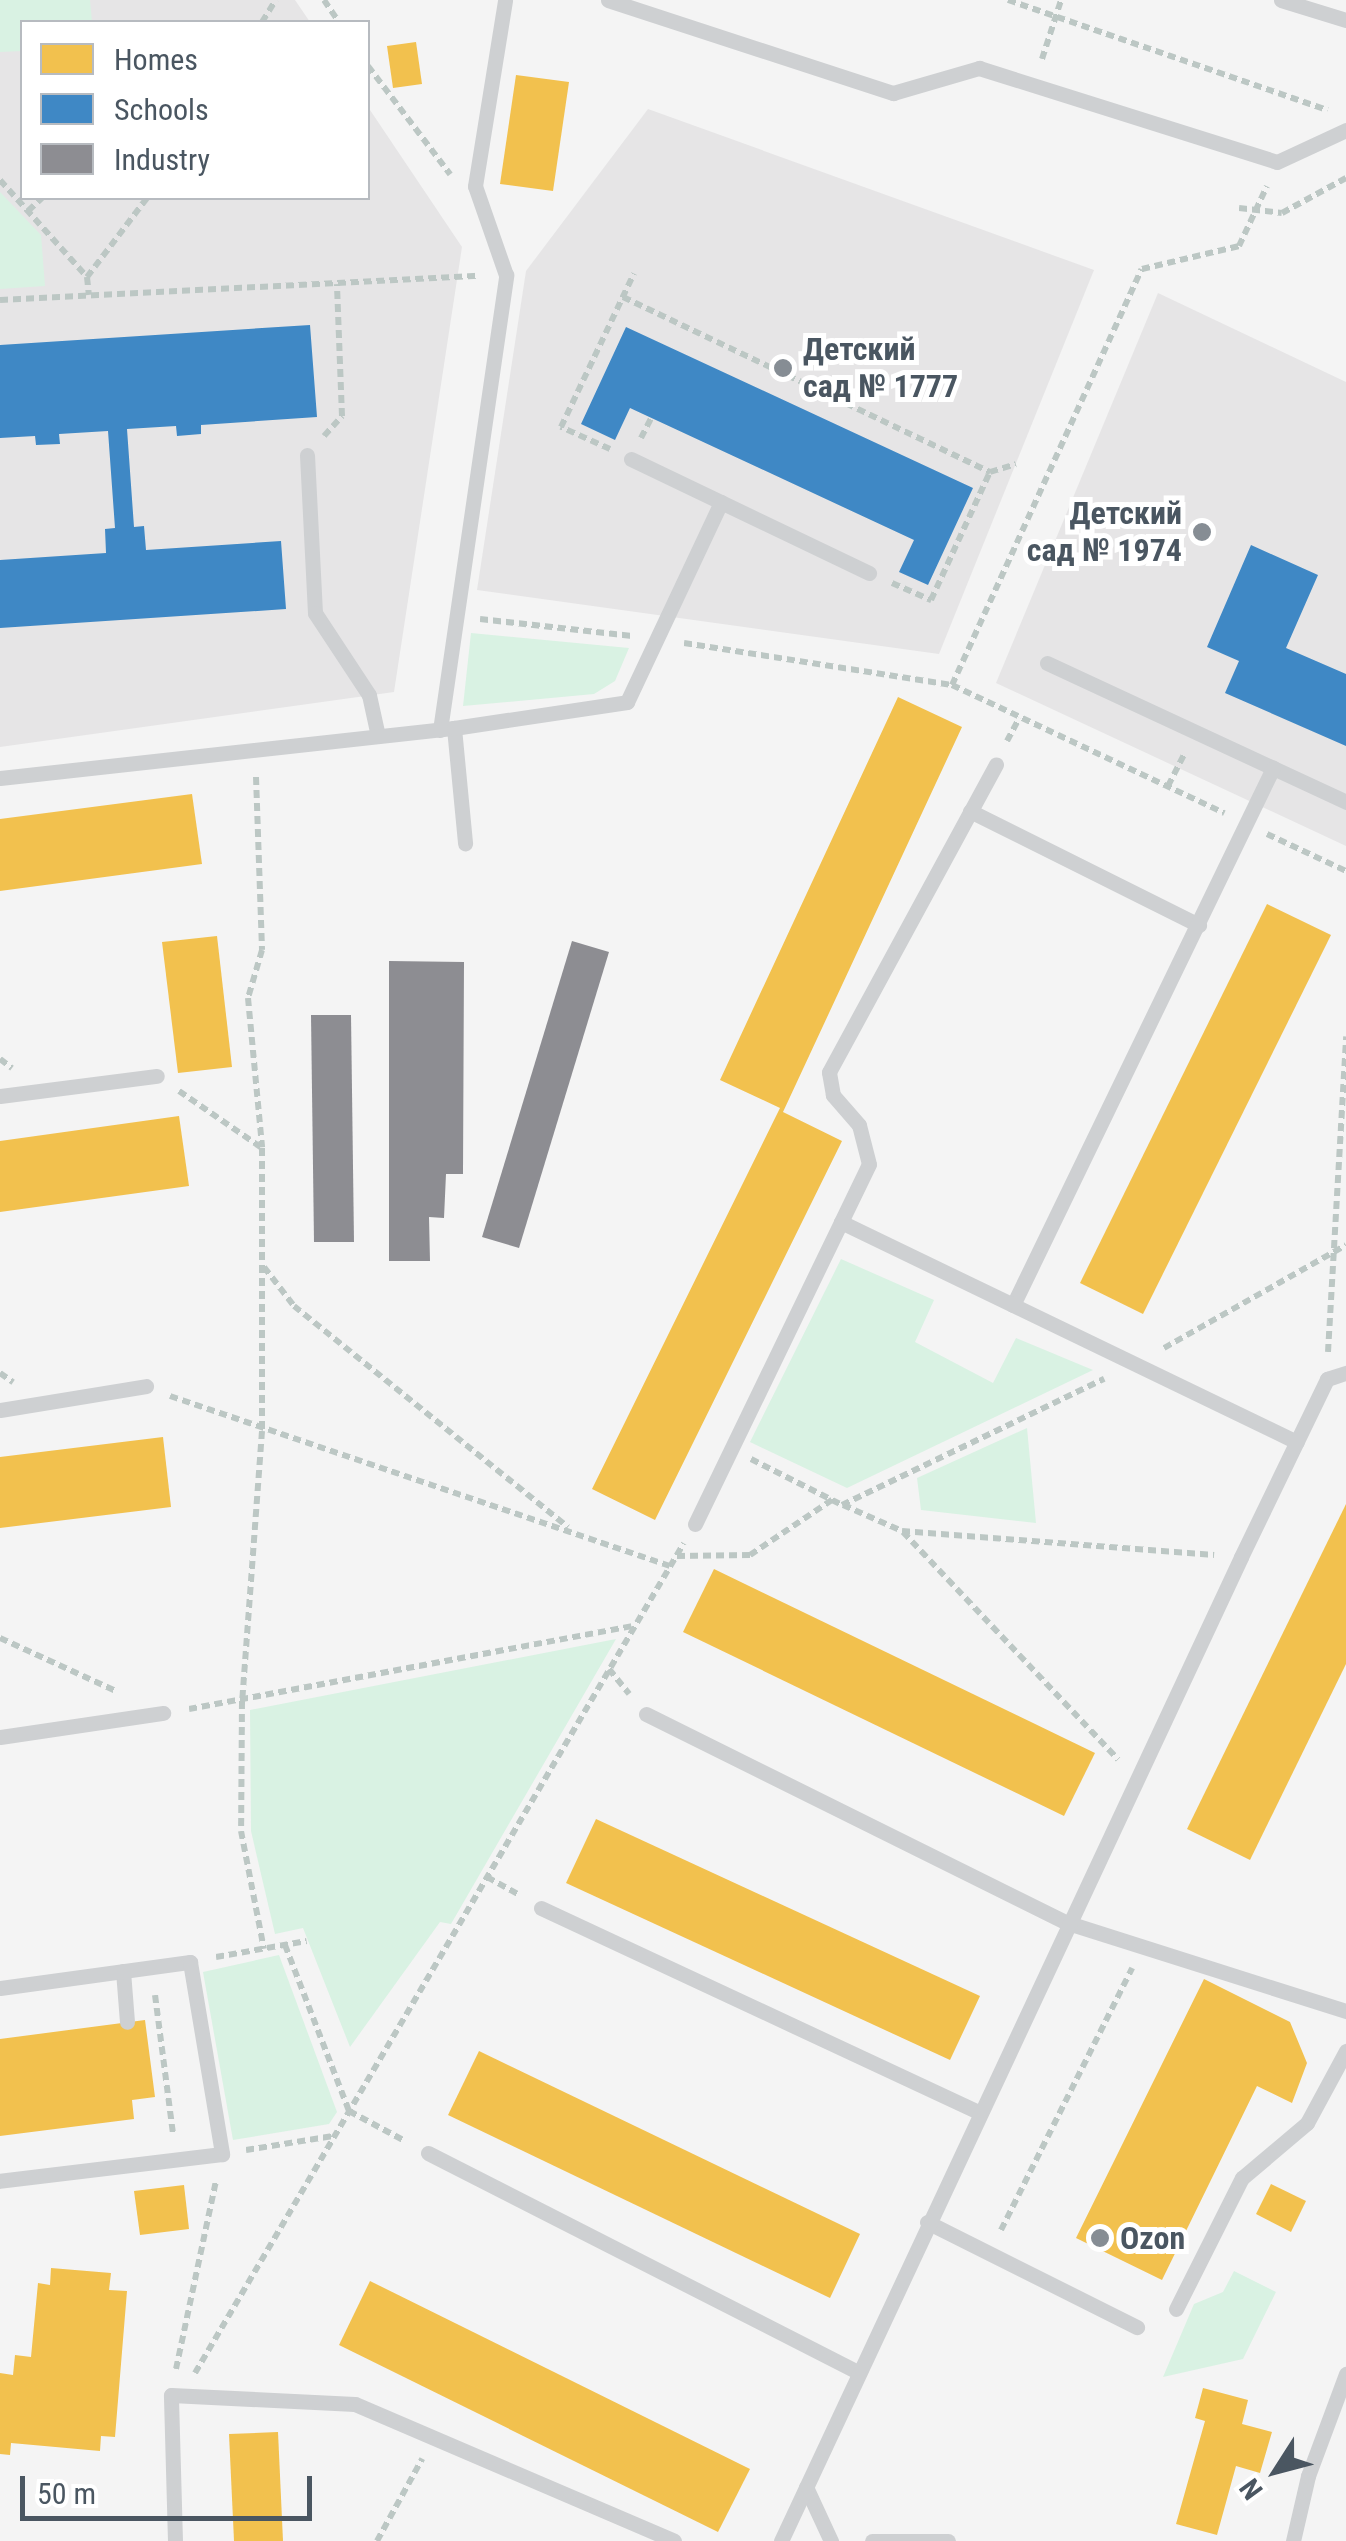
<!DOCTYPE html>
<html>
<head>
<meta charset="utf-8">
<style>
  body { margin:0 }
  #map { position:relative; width:1346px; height:2541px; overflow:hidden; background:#f4f4f4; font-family:"Roboto Condensed",sans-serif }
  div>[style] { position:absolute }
  .education>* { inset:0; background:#e6e5e6 }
  .green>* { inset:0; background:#d9f2e3 }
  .homes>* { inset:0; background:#f2c14e }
  .schools>* { inset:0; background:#3f88c5 }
  .industry>* { inset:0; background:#8d8d92 }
  .path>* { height:6px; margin-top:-3px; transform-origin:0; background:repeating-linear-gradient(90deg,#bcc7c4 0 8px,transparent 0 13px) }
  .service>* { height:15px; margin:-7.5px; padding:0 7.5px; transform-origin:7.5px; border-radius:7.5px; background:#ced0d2 }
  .dots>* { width:28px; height:28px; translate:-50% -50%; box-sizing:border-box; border:5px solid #fff; border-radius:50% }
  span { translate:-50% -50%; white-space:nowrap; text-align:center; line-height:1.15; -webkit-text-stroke:10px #fff; paint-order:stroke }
  .poi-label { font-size:32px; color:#4a5661; font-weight:700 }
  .left { translate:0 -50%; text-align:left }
  .right { translate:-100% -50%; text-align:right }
  .legend { position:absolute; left:20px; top:20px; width:350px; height:180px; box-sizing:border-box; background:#fff; border:2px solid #b7bbc0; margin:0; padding:12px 18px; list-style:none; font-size:30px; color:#4a5661 }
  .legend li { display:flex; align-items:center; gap:20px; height:50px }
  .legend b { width:50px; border:2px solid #b7bbc0 }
  .north { position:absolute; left:1226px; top:2421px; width:100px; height:100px; -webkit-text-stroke:8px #fff; paint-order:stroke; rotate:234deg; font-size:28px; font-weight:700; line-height:40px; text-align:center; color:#4a5661 }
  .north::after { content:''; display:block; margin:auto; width:35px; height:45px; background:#4a5661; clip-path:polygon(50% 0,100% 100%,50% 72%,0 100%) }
  .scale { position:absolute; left:20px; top:2476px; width:292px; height:45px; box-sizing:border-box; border:5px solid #4a5661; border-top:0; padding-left:12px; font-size:30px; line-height:35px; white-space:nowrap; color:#4a5661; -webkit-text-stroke:8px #fff; paint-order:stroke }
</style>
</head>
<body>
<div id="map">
  <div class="education">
    <i style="clip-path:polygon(0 0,295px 0,310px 22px,22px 22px,22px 198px,368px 198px,368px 107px,462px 247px,394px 692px,0 747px)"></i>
    <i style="clip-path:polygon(648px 109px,1094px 270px,939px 654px,477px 590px,526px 271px)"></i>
    <i style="clip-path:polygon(1158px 293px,1346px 382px,1346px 846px,996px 683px)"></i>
  </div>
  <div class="green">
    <i style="clip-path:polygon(0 0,90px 0,92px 22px,22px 22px,22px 51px,0 52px)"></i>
    <i style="clip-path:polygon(0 192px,41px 235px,45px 286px,0 289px)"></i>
    <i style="clip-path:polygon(471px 633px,629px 648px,615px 681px,594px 694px,463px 706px)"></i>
    <i style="clip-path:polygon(841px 1259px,934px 1300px,915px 1342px,993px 1383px,1016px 1338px,1093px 1370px,847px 1488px,750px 1442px)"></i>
    <i style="clip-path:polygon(1027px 1428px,1036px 1523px,921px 1510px,917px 1478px)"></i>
    <i style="clip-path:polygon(616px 1639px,451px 1924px,440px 1922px,350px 2047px,303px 1928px,275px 1934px,251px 1831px,250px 1710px)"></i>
    <i style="clip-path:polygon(279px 1955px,337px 2112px,329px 2124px,233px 2140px,203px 1972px)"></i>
    <i style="clip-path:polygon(1234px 2271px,1276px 2292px,1243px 2359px,1163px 2377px,1194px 2304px,1223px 2292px)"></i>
  </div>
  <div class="homes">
    <i style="clip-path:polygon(416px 42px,422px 84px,393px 88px,387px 46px)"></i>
    <i style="clip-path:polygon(516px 75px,569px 82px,553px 191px,500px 184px)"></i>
    <i style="clip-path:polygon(898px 697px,962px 727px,783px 1112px,842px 1141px,655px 1520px,592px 1489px,780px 1108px,720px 1080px)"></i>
    <i style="clip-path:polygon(192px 794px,202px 864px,0 891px,0 819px)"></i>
    <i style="clip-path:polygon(1267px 904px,1331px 935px,1143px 1314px,1080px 1283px)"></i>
    <i style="clip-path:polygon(217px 936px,232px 1067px,178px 1073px,162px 942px)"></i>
    <i style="clip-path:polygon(179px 1116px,189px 1186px,0 1212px,0 1141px)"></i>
    <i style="clip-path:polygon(163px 1437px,171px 1507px,0 1528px,0 1457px)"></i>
    <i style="clip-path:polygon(1346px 1504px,1346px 1664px,1250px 1860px,1187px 1829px)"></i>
    <i style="clip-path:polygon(714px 1569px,1095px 1753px,1064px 1816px,683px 1632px)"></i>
    <i style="clip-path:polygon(596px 1819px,980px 1996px,950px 2060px,566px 1883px)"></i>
    <i style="clip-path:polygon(1204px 1979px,1290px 2022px,1307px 2063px,1292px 2103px,1257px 2086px,1162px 2280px,1076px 2238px)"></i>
    <i style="clip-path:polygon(145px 2020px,155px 2097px,132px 2100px,134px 2119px,0 2136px,0 2039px)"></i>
    <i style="clip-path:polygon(479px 2051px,860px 2234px,830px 2298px,448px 2115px)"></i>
    <i style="clip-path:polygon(1271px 2184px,1306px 2201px,1291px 2232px,1256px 2214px)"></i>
    <i style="clip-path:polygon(184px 2185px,189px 2229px,140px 2235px,134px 2191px)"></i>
    <i style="clip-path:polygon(51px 2268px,111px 2273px,109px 2290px,127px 2291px,115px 2437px,101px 2436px,100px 2451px,11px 2443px,10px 2455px,0 2454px,0 2373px,13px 2375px,15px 2355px,31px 2357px,38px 2283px,50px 2285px)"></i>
    <i style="clip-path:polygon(370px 2281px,750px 2469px,718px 2532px,339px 2345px)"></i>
    <i style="clip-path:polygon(1203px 2388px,1248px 2400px,1242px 2424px,1272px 2432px,1260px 2473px,1236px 2466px,1217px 2535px,1176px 2524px,1205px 2421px,1195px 2418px)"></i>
    <i style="clip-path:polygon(278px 2432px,283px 2541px,234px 2541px,229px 2434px)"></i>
  </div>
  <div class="schools">
    <i style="clip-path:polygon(310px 325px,317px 417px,201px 425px,201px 434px,177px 436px,176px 426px,127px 429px,134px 527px,144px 526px,146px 550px,281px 541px,286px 609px,0 628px,0 560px,106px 553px,105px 529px,115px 528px,108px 431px,59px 434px,60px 444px,36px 445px,35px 436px,0 438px,0 345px)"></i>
    <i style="clip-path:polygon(626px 327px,973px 488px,928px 585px,899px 572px,914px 540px,630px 408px,615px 440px,581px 424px)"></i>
    <i style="clip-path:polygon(1251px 545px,1318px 575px,1286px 648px,1346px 674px,1346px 746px,1225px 693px,1239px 661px,1207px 647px)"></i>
  </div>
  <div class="industry">
    <i style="clip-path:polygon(572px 941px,609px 952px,519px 1248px,482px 1237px)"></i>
    <i style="clip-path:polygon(389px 961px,464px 962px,463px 1174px,446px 1174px,444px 1218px,429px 1217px,430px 1261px,389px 1261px)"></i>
    <i style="clip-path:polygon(311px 1015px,351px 1015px,354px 1242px,314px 1242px)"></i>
  </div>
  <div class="path">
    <i style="left:324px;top:0;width:27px;rotate:56deg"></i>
    <i style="left:1008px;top:0;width:338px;rotate:19deg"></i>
    <i style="left:262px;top:22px;width:26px;rotate:-58deg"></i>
    <i style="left:1042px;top:59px;width:62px;rotate:-72.1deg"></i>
    <i style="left:368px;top:66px;width:136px;rotate:52.8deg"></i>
    <i style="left:0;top:180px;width:130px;rotate:48.1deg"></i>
    <i style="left:87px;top:277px;width:18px;rotate:84deg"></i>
    <i style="left:1239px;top:208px;width:43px;rotate:6.6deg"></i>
    <i style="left:1282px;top:213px;width:73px;rotate:-28.7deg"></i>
    <i style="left:28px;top:211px;width:19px;rotate:-43deg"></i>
    <i style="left:87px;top:277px;width:99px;rotate:-52.8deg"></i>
    <i style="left:623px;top:297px;width:407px;rotate:25.5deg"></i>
    <i style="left:990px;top:472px;width:27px;rotate:-17deg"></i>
    <i style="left:0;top:300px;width:479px;rotate:-2.9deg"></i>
    <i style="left:324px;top:436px;width:27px;rotate:-48deg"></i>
    <i style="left:342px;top:416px;width:132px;rotate:-92.2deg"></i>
    <i style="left:641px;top:438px;width:22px;rotate:-63deg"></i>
    <i style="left:610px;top:449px;width:54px;rotate:-155.8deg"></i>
    <i style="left:561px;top:427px;width:170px;rotate:-64.6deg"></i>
    <i style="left:892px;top:583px;width:43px;rotate:23.6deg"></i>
    <i style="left:931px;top:600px;width:141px;rotate:-65.3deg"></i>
    <i style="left:480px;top:619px;width:153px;rotate:6.4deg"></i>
    <i style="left:684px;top:643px;width:271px;rotate:8.9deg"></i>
    <i style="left:952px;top:685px;width:301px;rotate:25.2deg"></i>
    <i style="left:952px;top:685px;width:457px;rotate:-65.5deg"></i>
    <i style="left:1142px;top:269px;width:100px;rotate:-13.3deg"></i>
    <i style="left:1239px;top:246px;width:66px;rotate:-65deg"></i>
    <i style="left:1007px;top:741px;width:26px;rotate:-62deg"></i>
    <i style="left:256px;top:777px;width:173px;rotate:88deg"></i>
    <i style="left:262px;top:950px;width:50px;rotate:106.3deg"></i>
    <i style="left:248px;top:998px;width:150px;rotate:84.6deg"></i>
    <i style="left:1168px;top:786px;width:35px;rotate:-63deg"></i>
    <i style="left:1267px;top:834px;width:87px;rotate:25.1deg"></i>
    <i style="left:0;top:1059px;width:15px;rotate:37deg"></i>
    <i style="left:179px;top:1091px;width:101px;rotate:34.5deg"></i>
    <i style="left:262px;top:1148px;width:283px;rotate:90deg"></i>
    <i style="left:262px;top:1431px;width:271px;rotate:94.2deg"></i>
    <i style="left:242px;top:1701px;width:130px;rotate:90.4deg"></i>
    <i style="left:241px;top:1831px;width:120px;rotate:79deg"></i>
    <i style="left:264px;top:1267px;width:49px;rotate:52.4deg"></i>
    <i style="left:294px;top:1306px;width:352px;rotate:38.9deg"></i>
    <i style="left:1164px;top:1348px;width:209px;rotate:-29.5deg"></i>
    <i style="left:1328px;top:1352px;width:316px;rotate:-86.7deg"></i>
    <i style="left:0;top:1373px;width:16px;rotate:35deg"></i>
    <i style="left:170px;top:1396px;width:528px;rotate:18.78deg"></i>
    <i style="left:751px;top:1459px;width:102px;rotate:26.8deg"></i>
    <i style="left:842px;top:1505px;width:291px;rotate:-25.7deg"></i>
    <i style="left:843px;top:1505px;width:64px;rotate:23.8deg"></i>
    <i style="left:902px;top:1531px;width:313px;rotate:4.4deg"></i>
    <i style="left:903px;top:1532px;width:313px;rotate:46.6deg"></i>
    <i style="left:677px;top:1556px;width:73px;rotate:-0.8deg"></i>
    <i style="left:750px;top:1555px;width:99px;rotate:-33.9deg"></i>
    <i style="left:0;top:1638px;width:128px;rotate:24.6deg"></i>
    <i style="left:609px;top:1669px;width:32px;rotate:51deg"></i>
    <i style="left:189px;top:1709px;width:452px;rotate:-10.6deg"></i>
    <i style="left:487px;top:1877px;width:37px;rotate:29deg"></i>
    <i style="left:285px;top:1945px;width:178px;rotate:68.9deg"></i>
    <i style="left:349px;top:2111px;width:64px;rotate:28.2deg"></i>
    <i style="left:216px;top:1957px;width:92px;rotate:-10deg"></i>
    <i style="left:155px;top:1995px;width:140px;rotate:82.6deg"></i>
    <i style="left:246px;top:2150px;width:88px;rotate:-9.1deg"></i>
    <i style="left:1001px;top:2230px;width:293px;rotate:-63.4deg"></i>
    <i style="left:176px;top:2369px;width:192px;rotate:-78deg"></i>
    <i style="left:195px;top:2373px;width:963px;rotate:-59.5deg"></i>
    <i style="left:377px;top:2541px;width:94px;rotate:-61.2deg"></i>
  </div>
  <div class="service">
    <i style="left:608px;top:0;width:300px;rotate:18.1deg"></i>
    <i style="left:893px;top:93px;width:90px;rotate:-16.2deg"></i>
    <i style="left:979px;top:68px;width:312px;rotate:17.5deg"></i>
    <i style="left:1277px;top:162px;width:76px;rotate:-24.9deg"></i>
    <i style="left:1281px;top:0;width:68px;rotate:17.1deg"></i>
    <i style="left:307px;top:455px;width:158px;rotate:87.1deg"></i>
    <i style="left:315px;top:613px;width:98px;rotate:56.6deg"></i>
    <i style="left:369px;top:695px;width:42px;rotate:77.6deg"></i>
    <i style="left:631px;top:459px;width:264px;rotate:25.6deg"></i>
    <i style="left:1047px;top:663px;width:330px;rotate:24.9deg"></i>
    <i style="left:454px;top:728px;width:116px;rotate:84.5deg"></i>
    <i style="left:440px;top:730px;width:460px;rotate:-81.7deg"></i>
    <i style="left:506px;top:275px;width:94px;rotate:-109.2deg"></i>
    <i style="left:475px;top:186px;width:188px;rotate:-80.8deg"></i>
    <i style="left:0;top:778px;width:457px;rotate:-6.3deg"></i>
    <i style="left:454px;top:728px;width:175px;rotate:-8.5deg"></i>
    <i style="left:627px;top:702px;width:221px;rotate:-64.8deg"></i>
    <i style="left:970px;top:811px;width:256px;rotate:26.5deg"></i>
    <i style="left:0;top:1096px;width:158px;rotate:-7.3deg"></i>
    <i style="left:841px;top:1222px;width:64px;rotate:-64.2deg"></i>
    <i style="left:869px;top:1164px;width:40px;rotate:-104.4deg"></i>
    <i style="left:859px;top:1125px;width:40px;rotate:-131deg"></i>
    <i style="left:833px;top:1095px;width:23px;rotate:-100deg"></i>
    <i style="left:829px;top:1072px;width:350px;rotate:-61.5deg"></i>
    <i style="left:1013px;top:1305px;width:597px;rotate:-64.17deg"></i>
    <i style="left:0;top:1410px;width:148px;rotate:-9.3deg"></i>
    <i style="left:695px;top:1524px;width:335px;rotate:-64.2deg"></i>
    <i style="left:841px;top:1222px;width:506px;rotate:25.76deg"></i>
    <i style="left:646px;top:1714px;width:468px;rotate:26.4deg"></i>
    <i style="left:1065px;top:1922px;width:295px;rotate:17.6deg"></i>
    <i style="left:0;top:1737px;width:165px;rotate:-8.4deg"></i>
    <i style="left:541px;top:1908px;width:482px;rotate:25deg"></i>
    <i style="left:123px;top:1971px;width:51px;rotate:85.5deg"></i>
    <i style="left:0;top:1988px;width:192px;rotate:-7.8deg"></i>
    <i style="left:190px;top:1962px;width:195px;rotate:80.5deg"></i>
    <i style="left:222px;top:2154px;width:224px;rotate:173.1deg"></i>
    <i style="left:428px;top:2153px;width:482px;rotate:27deg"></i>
    <i style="left:927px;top:2222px;width:235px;rotate:26.6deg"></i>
    <i style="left:1176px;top:2309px;width:147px;rotate:-63.3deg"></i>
    <i style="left:1242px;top:2178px;width:85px;rotate:-40.2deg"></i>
    <i style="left:1307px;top:2123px;width:82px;rotate:-61.6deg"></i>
    <i style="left:806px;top:2487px;width:60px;rotate:65.2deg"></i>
    <i style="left:175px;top:2541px;width:146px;rotate:-91.6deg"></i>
    <i style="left:171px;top:2395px;width:184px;rotate:2.8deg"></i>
    <i style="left:355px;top:2404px;width:347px;rotate:23.2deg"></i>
    <i style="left:781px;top:2541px;width:1086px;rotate:-64.94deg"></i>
    <i style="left:1241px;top:1557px;width:198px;rotate:-64.2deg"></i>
    <i style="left:1327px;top:1379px;width:20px;rotate:-18deg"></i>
    <i style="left:872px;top:2541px;width:76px"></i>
    <i style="left:1293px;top:2541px;width:67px;rotate:-77deg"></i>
    <i style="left:1308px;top:2476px;width:109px;rotate:-69.6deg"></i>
  </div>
  <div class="dots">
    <i style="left:783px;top:368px;background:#868d94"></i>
    <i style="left:1202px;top:532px;background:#868d94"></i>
    <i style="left:1100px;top:2238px;background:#868d94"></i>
  </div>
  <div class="poi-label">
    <span class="left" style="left:803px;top:368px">Детский<br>сад № 1777</span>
    <span class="right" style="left:1182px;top:532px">Детский<br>сад № 1974</span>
    <span class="left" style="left:1120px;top:2238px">Ozon</span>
  </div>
  <ul class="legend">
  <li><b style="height:28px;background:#f2c14e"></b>Homes</li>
  <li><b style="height:28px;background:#3f88c5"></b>Schools</li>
  <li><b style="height:28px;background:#8d8d92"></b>Industry</li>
  </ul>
  <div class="north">N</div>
  <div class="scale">50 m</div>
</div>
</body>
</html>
